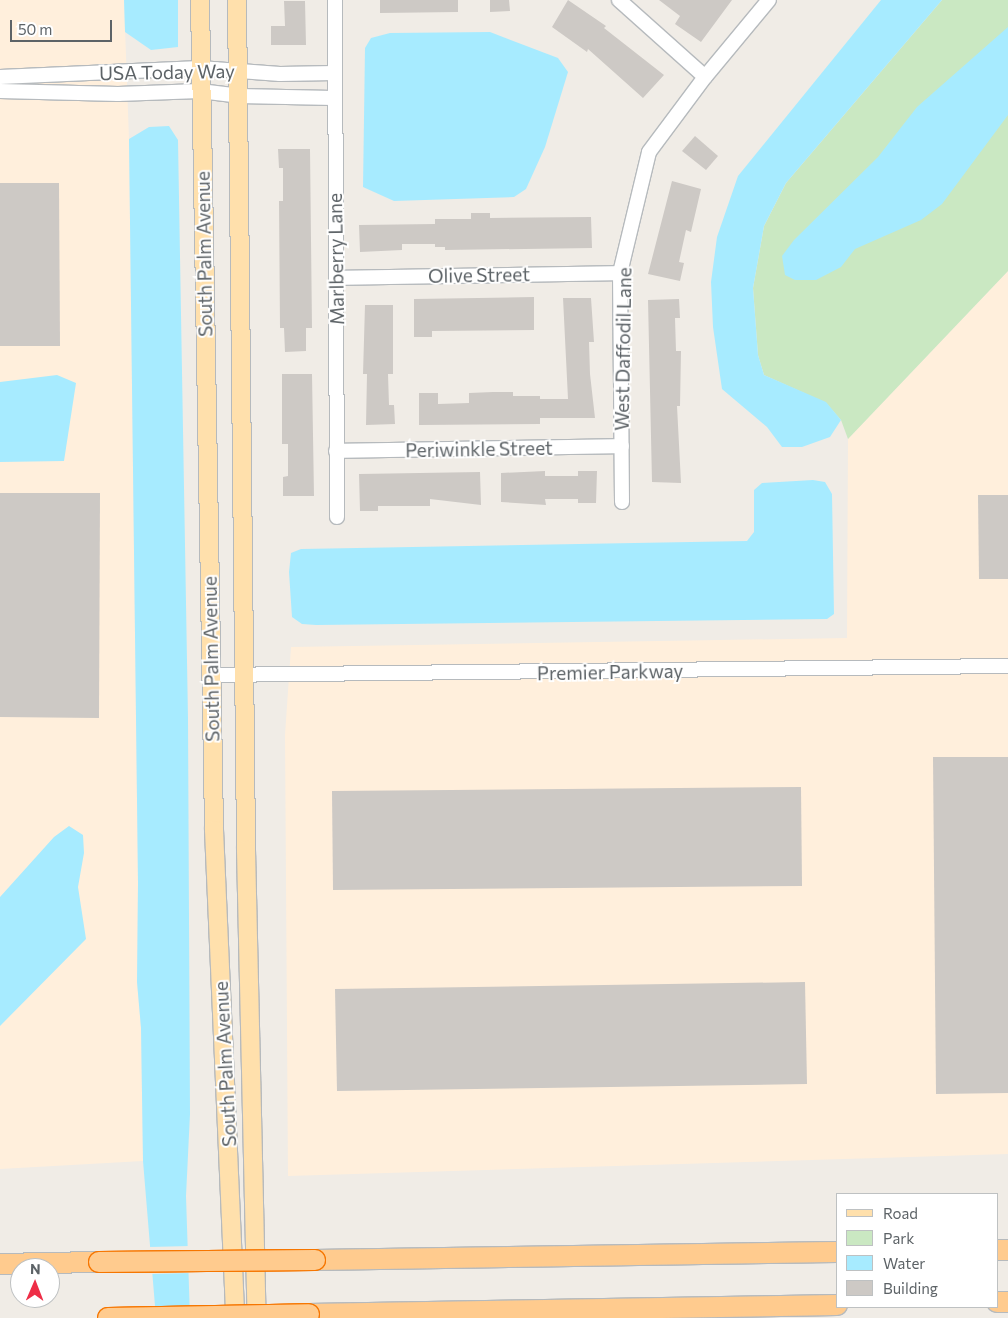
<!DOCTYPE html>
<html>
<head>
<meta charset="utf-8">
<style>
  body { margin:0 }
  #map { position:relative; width:1008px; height:1318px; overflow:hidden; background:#f0ece6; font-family:Commissioner,sans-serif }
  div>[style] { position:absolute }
  .commercial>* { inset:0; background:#ffefdc }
  .green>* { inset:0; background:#cae8c2 }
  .water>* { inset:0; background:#a7ebff }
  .pier>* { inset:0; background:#f0ece6 }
  .building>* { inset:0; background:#cdc9c5 }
  .roads { filter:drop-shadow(1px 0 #b6babd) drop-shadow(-1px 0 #b6babd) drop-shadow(0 1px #b6babd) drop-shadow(0 -1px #b6babd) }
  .minor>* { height:14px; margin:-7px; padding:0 7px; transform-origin:7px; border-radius:7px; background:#fff }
  .major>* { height:18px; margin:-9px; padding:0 9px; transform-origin:9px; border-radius:9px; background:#ffe0ac }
  .highway>* { height:20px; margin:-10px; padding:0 10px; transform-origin:10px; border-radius:10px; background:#ffcb8e }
  .bridges { filter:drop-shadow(1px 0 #f67600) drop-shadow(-1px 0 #f67600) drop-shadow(0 1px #f67600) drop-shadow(0 -1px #f67600) }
  .highway-bridge>* { height:20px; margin:-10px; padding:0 10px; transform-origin:10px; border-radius:10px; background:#ffcb8e }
  span { translate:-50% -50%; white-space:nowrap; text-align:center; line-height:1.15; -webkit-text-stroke:4px #fff; paint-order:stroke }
  .street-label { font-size:19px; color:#5d6367 }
  .legend { position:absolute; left:836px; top:1193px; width:162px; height:115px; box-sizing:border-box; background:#fff; border:1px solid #bec1c2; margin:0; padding:6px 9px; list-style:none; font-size:15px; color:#5d6367 }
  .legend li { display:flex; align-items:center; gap:10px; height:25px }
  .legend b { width:25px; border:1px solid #bec1c2 }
  .north { position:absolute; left:10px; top:1258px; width:50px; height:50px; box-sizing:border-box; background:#fff; border:1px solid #bec1c2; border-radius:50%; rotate:1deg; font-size:14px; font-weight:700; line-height:20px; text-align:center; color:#5d6367 }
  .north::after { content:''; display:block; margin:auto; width:18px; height:22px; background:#ee2e47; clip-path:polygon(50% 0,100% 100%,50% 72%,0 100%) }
  .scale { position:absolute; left:10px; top:20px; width:102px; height:22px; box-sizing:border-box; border:2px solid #5d6367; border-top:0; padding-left:6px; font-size:15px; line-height:18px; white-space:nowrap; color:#5d6367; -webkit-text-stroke:4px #fff; paint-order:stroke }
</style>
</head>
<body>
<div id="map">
  <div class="commercial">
    <i style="clip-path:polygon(0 0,124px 0,129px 139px,138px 883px,137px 982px,141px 1028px,143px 1161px,0 1169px)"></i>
    <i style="clip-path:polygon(1008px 271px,1008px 1154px,288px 1176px,285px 735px,291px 647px,847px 638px,848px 439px)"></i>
  </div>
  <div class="green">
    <i style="clip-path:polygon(942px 0,1008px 0,1008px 271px,848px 439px,841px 420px,826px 403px,764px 375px,758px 355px,753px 288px,764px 226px,786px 183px)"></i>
  </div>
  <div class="water">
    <i style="clip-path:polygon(124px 0,178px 0,178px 47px,151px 50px,125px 32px)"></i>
    <i style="clip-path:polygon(881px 0,942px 0,786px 183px,764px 226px,753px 288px,758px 355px,764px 375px,826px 402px,841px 420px,830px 437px,802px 447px,782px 447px,767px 427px,722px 389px,713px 327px,711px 282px,717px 237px,738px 176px)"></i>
    <i style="clip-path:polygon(1008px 27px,1008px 115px,942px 204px,921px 220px,855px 249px,841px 267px,816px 280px,795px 280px,785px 275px,782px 256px,794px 240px,878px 157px,917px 107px)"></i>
    <i style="clip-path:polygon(490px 32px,558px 58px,568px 72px,545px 147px,526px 189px,514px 197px,394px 201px,363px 187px,365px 48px,371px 38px,390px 33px)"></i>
    <i style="clip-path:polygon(169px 126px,178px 140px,188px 718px,190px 1114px,186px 1196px,190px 1318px,156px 1318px,143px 1161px,141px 1028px,137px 982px,138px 883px,129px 139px,149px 127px)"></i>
    <i style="clip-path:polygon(57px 375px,76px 383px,64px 461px,0 462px,0 382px)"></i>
    <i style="clip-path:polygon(813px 480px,825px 482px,832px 494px,834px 614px,827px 619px,316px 625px,302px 624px,292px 617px,289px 572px,291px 553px,301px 549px,747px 541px,754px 532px,754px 490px,762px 483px)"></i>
    <i style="clip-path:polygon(69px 826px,83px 835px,84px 853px,78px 887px,86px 939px,0 1026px,0 897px,54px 837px)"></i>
  </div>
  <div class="pier">
    <i style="clip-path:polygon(190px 1246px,191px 1273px,151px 1274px,149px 1247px)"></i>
  </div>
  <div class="building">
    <i style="clip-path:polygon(380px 0,458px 0,458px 12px,380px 13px)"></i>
    <i style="clip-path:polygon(490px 0,509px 0,510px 11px,490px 12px)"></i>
    <i style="clip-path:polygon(568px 0,606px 26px,604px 28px,664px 75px,643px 98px,588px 49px,587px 52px,552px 27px)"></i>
    <i style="clip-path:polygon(659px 0,732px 0,701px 42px,675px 24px,680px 16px)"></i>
    <i style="clip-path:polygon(284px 1px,305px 1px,306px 45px,271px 45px,271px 26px,285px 26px)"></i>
    <i style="clip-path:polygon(695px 136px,718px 156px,706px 170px,682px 151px)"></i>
    <i style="clip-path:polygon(278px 149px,310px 149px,312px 328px,306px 328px,306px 351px,285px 352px,284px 328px,280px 328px,279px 201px,283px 201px,283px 168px,279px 168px)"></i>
    <i style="clip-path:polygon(672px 181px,701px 189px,691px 232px,686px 230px,679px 262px,684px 263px,680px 281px,648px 274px)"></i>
    <i style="clip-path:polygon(0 183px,59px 183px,60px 346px,0 346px)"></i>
    <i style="clip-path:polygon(471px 213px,490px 213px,490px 218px,591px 217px,592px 248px,445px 250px,445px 247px,435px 247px,435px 244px,402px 244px,402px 250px,360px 252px,359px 225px,435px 224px,435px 219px,471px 219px)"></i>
    <i style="clip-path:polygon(534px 297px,534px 330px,432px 331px,432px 337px,414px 337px,414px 299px)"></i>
    <i style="clip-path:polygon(563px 298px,591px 298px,594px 342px,589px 342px,590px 374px,595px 418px,540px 418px,540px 424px,419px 425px,419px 393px,438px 393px,438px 404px,469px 403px,469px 393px,493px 392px,513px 392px,513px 396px,540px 396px,540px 399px,568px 399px)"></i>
    <i style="clip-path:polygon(679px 299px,680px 318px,675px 318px,676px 351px,681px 351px,680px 406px,677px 406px,681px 483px,652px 482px,648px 300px)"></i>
    <i style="clip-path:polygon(365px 305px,393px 305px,393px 374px,388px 374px,389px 405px,394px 405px,395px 424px,366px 425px,367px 374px,363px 374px)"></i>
    <i style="clip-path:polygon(282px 374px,312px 374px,314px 496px,283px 496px,283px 477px,288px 476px,288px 444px,282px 444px)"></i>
    <i style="clip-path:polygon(545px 471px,545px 476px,578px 476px,578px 471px,597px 471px,596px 503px,578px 503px,578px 499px,545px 499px,546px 505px,501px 502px,501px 473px)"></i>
    <i style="clip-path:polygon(480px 472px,481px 505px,430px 499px,430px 506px,378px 506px,378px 511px,360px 511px,359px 474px)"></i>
    <i style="clip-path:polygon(0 493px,100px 493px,99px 718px,0 717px)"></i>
    <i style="clip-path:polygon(978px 495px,1008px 495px,1008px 579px,979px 579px)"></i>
    <i style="clip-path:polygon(933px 757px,1008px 757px,1008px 1093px,936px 1094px)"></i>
    <i style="clip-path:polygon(801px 787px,802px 886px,333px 890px,332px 791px)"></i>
    <i style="clip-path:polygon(805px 982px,807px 1084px,337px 1091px,335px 989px)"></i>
  </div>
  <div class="roads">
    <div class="minor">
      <i style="left:335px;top:0;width:517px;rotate:89.78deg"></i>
      <i style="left:619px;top:0;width:115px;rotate:41.8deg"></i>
      <i style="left:0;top:77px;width:200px;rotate:-2.6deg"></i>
      <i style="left:200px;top:68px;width:80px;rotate:4.3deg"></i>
      <i style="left:280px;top:74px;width:54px;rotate:-1.1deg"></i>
      <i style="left:0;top:91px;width:118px;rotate:1.5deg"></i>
      <i style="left:118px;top:94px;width:82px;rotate:-2.1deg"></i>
      <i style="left:200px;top:91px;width:39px;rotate:7deg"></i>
      <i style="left:239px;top:96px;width:94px;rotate:1.2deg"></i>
      <i style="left:337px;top:278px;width:283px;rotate:-1deg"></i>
      <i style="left:336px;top:451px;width:286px;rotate:-1deg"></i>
      <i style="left:622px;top:502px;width:229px;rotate:-90.5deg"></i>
      <i style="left:620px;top:273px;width:124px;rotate:-76.5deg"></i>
      <i style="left:649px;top:152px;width:94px;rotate:-53.3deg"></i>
      <i style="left:705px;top:77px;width:100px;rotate:-50.3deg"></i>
      <i style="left:212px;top:675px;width:796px;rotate:-0.65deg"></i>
    </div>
    <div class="major">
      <i style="left:200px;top:0;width:830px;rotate:89.03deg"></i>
      <i style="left:214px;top:830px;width:488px;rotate:87.5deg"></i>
      <i style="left:237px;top:0;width:850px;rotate:89.39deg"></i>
      <i style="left:246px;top:850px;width:468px;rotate:88.7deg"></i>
    </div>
    <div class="highway">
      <i style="left:997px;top:1250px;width:11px"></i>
      <i style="left:315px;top:1260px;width:522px;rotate:-0.88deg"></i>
      <i style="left:0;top:1264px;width:99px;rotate:-1.2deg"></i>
      <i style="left:997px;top:1302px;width:11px"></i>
      <i style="left:309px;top:1314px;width:528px;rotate:-0.98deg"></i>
    </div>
  </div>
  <div class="bridges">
    <div class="highway-bridge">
      <i style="left:99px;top:1262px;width:216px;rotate:-0.5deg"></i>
      <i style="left:108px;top:1318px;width:201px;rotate:-1.1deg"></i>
    </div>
  </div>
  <div class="street-label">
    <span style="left:167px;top:72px;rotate:-1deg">USA Today Way</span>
    <span style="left:204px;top:254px;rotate:-91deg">South Palm Avenue</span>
    <span style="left:336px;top:259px;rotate:-91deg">Marlberry Lane</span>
    <span style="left:479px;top:275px;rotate:-1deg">Olive Street</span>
    <span style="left:623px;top:349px;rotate:-89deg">West Daffodil Lane</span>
    <span style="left:479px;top:449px;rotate:-1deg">Periwinkle Street</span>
    <span style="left:211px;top:659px;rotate:-91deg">South Palm Avenue</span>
    <span style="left:610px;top:672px;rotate:-1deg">Premier Parkway</span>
    <span style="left:225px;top:1064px;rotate:-93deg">South Palm Avenue</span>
  </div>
  <ul class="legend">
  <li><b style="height:6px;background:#ffe0ac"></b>Road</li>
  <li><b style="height:14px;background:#cae8c2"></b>Park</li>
  <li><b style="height:14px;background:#a7ebff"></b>Water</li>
  <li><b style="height:14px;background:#cdc9c5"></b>Building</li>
  </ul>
  <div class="north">N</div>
  <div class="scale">50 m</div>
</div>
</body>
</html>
